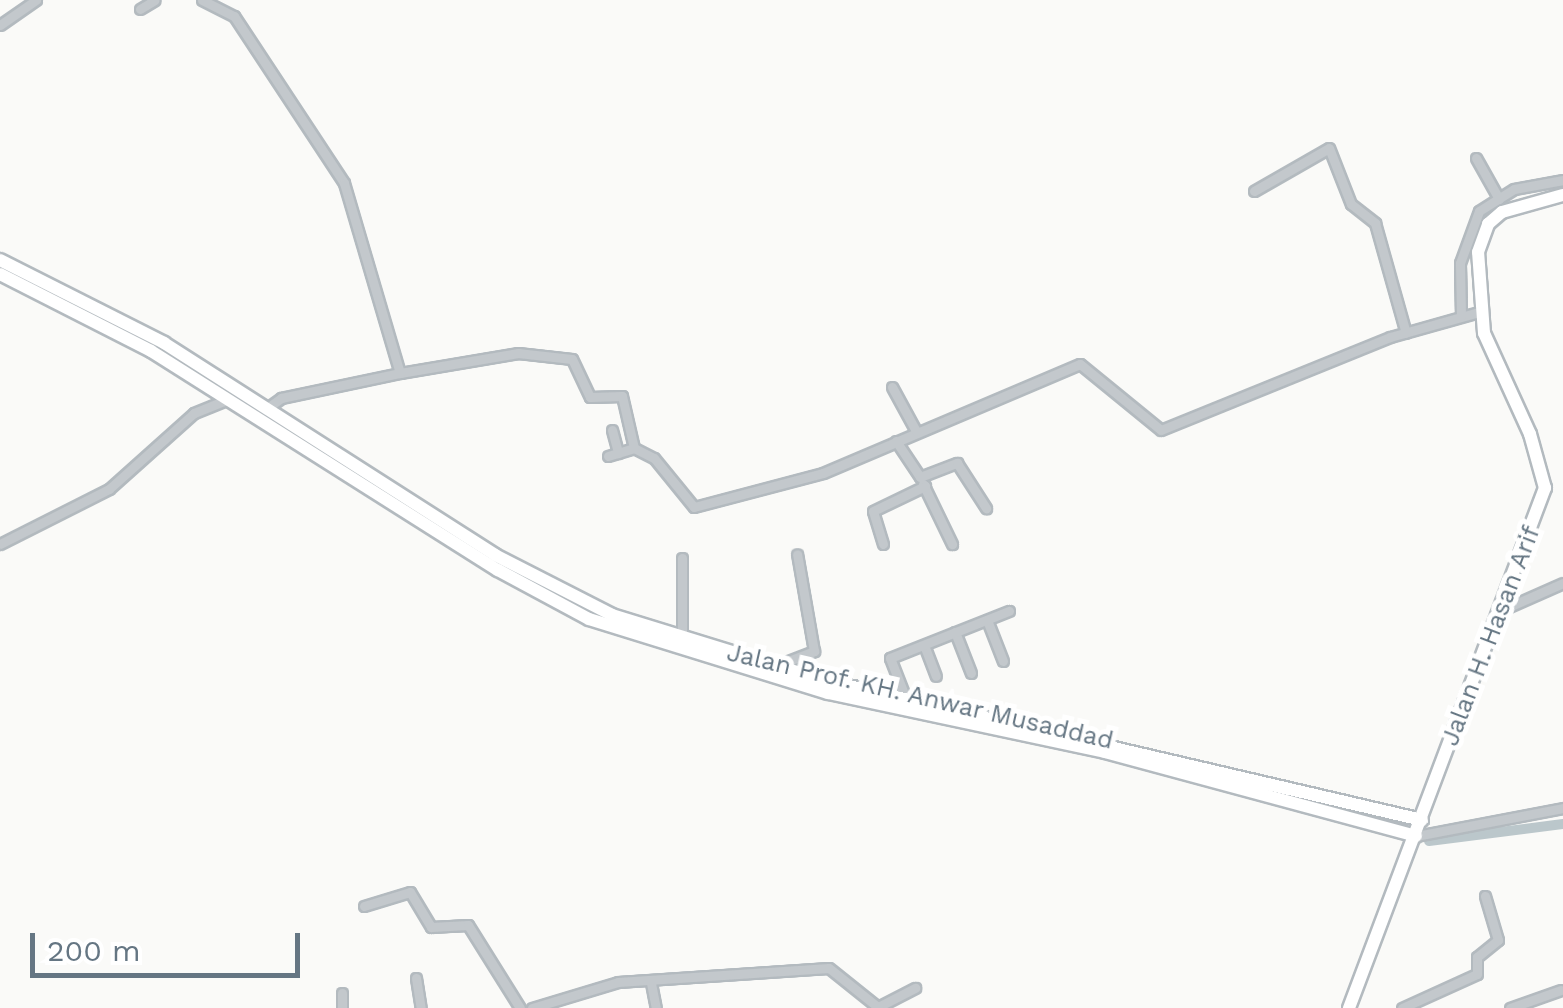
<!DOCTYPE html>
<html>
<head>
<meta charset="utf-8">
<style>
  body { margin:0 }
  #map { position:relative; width:1563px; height:1008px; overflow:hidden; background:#fafaf8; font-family:"Work Sans",sans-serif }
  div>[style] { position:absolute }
  .canal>* { height:10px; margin:-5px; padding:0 5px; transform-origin:5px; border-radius:5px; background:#bbc7cb }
  .roads { filter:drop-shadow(2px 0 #b3babf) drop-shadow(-2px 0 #b3babf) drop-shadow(0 2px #b3babf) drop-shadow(0 -2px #b3babf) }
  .street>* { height:9px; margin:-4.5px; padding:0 4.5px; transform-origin:4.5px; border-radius:4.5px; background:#c3c8cc }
  .secondary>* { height:12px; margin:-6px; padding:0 6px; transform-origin:6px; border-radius:6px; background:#fff }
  span { translate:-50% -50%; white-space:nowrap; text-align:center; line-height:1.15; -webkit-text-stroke:10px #fff; paint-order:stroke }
  .street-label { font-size:25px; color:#657683 }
  .scale { position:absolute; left:30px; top:933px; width:270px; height:45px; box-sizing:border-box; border:5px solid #657683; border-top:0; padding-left:12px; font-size:30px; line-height:35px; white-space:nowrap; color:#657683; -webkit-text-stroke:8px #fff; paint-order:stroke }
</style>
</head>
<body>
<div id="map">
  <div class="canal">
    <i style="left:1429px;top:841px;width:135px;rotate:-7.2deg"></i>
  </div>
  <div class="roads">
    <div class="street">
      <i style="left:202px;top:0;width:36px;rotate:27deg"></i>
      <i style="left:234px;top:16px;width:200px;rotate:56.6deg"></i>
      <i style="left:344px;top:183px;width:198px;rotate:73.6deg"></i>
      <i style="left:400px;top:373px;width:120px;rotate:-9.6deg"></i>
      <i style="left:518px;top:353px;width:54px;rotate:6.3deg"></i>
      <i style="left:572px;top:359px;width:42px;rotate:64.7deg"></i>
      <i style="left:590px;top:397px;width:32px;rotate:-2deg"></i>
      <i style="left:622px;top:396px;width:53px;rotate:77deg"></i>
      <i style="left:634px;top:448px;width:22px;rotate:27deg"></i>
      <i style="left:654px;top:458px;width:63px;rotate:50.8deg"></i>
      <i style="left:694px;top:507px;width:133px;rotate:-14.8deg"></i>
      <i style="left:823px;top:473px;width:279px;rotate:-23deg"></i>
      <i style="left:1080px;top:364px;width:104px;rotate:39.2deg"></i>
      <i style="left:1161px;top:430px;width:247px;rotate:-22.1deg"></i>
      <i style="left:1390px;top:337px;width:92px;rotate:-15.7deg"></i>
      <i style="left:140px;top:9px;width:17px;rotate:-31deg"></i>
      <i style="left:0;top:25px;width:44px;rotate:-34.8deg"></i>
      <i style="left:1476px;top:158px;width:47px;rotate:60.7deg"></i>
      <i style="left:1254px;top:191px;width:86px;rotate:-29.8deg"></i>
      <i style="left:1329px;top:148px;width:60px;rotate:68.6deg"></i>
      <i style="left:1351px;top:204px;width:31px;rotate:38deg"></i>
      <i style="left:1375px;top:223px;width:114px;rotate:74.3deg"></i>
      <i style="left:1461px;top:316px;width:53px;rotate:-91.1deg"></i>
      <i style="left:1460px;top:263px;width:55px;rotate:-69.9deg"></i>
      <i style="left:1479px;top:211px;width:41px;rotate:-32.2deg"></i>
      <i style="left:1514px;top:189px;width:50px;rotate:-10.4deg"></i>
      <i style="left:892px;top:387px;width:50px;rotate:61.4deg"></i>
      <i style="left:266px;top:409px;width:19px;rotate:-36deg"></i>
      <i style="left:281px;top:398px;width:122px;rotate:-11.9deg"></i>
      <i style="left:612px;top:430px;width:24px;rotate:75deg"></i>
      <i style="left:896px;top:441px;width:43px;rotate:56.3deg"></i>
      <i style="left:920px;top:477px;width:40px;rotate:-21deg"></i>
      <i style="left:957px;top:463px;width:54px;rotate:57.2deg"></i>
      <i style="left:608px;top:456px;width:27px;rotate:-17deg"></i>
      <i style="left:923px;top:484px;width:67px;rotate:64.2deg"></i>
      <i style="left:0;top:544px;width:122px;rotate:-26.8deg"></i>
      <i style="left:109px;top:489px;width:114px;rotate:-41.8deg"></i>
      <i style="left:194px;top:413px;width:38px;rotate:-22deg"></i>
      <i style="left:883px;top:544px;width:34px;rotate:-107deg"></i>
      <i style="left:873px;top:511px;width:58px;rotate:-25.7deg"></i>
      <i style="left:682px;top:558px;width:81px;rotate:90deg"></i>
      <i style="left:1504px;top:609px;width:64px;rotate:-23.8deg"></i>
      <i style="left:987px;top:620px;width:44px;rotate:68.7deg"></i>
      <i style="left:955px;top:632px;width:44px;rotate:68.7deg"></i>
      <i style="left:924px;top:645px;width:33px;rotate:69deg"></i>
      <i style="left:778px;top:665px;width:39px;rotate:-21deg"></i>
      <i style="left:814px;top:651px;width:98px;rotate:-99.9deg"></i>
      <i style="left:906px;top:699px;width:44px;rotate:-111.3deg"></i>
      <i style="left:890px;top:658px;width:128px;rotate:-21.6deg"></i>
      <i style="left:1416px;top:836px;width:150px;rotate:-10.8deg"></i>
      <i style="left:364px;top:906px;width:48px;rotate:-16.9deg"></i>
      <i style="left:410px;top:892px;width:41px;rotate:59deg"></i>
      <i style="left:431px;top:927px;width:37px;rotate:-3deg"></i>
      <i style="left:468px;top:925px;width:98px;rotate:57.9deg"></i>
      <i style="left:416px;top:978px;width:30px;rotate:81deg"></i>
      <i style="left:651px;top:983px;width:25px;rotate:79deg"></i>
      <i style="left:342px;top:993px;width:15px;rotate:90deg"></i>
      <i style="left:878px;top:1007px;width:42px;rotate:-27.2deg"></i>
      <i style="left:532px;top:1008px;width:90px;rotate:-16.8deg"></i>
      <i style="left:618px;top:982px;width:211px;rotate:-3.8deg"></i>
      <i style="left:829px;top:968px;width:64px;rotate:38.7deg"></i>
      <i style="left:1402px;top:1008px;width:82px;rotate:-24.4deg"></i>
      <i style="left:1477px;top:974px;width:17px;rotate:-90deg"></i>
      <i style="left:1477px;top:957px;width:27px;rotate:-39deg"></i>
      <i style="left:1498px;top:940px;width:46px;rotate:-106.5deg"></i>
      <i style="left:1510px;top:1008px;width:54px;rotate:-19.4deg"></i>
    </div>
    <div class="secondary">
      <i style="left:0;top:260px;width:184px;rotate:26.8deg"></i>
      <i style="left:164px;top:343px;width:393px;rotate:32.6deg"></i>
      <i style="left:495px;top:555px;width:131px;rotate:27.1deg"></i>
      <i style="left:612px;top:615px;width:225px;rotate:17.1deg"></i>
      <i style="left:827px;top:681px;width:611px;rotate:13.15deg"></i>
      <i style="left:0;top:274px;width:169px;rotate:27deg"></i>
      <i style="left:151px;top:351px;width:410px;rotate:32.3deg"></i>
      <i style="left:498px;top:570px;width:103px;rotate:28.3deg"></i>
      <i style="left:589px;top:619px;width:250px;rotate:17.2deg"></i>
      <i style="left:828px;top:693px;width:283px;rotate:12deg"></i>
      <i style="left:1105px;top:752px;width:322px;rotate:15.1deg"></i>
      <i style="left:1349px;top:1008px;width:556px;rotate:-69.35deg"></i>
      <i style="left:1545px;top:488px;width:56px;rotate:-105.5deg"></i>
      <i style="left:1530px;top:434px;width:111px;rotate:-114.5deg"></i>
      <i style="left:1484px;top:333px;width:81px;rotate:-94.2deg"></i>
      <i style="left:1478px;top:252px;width:30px;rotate:-70deg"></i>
      <i style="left:1488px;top:224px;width:18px;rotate:-41deg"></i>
      <i style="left:1502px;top:212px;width:63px;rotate:-15.6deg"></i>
    </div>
  </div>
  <div class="street-label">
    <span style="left:1491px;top:636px;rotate:-69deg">Jalan H. Hasan Arif</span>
    <span style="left:920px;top:697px;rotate:13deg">Jalan Prof. KH. Anwar Musaddad</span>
  </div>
  <div class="scale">200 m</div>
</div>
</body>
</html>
